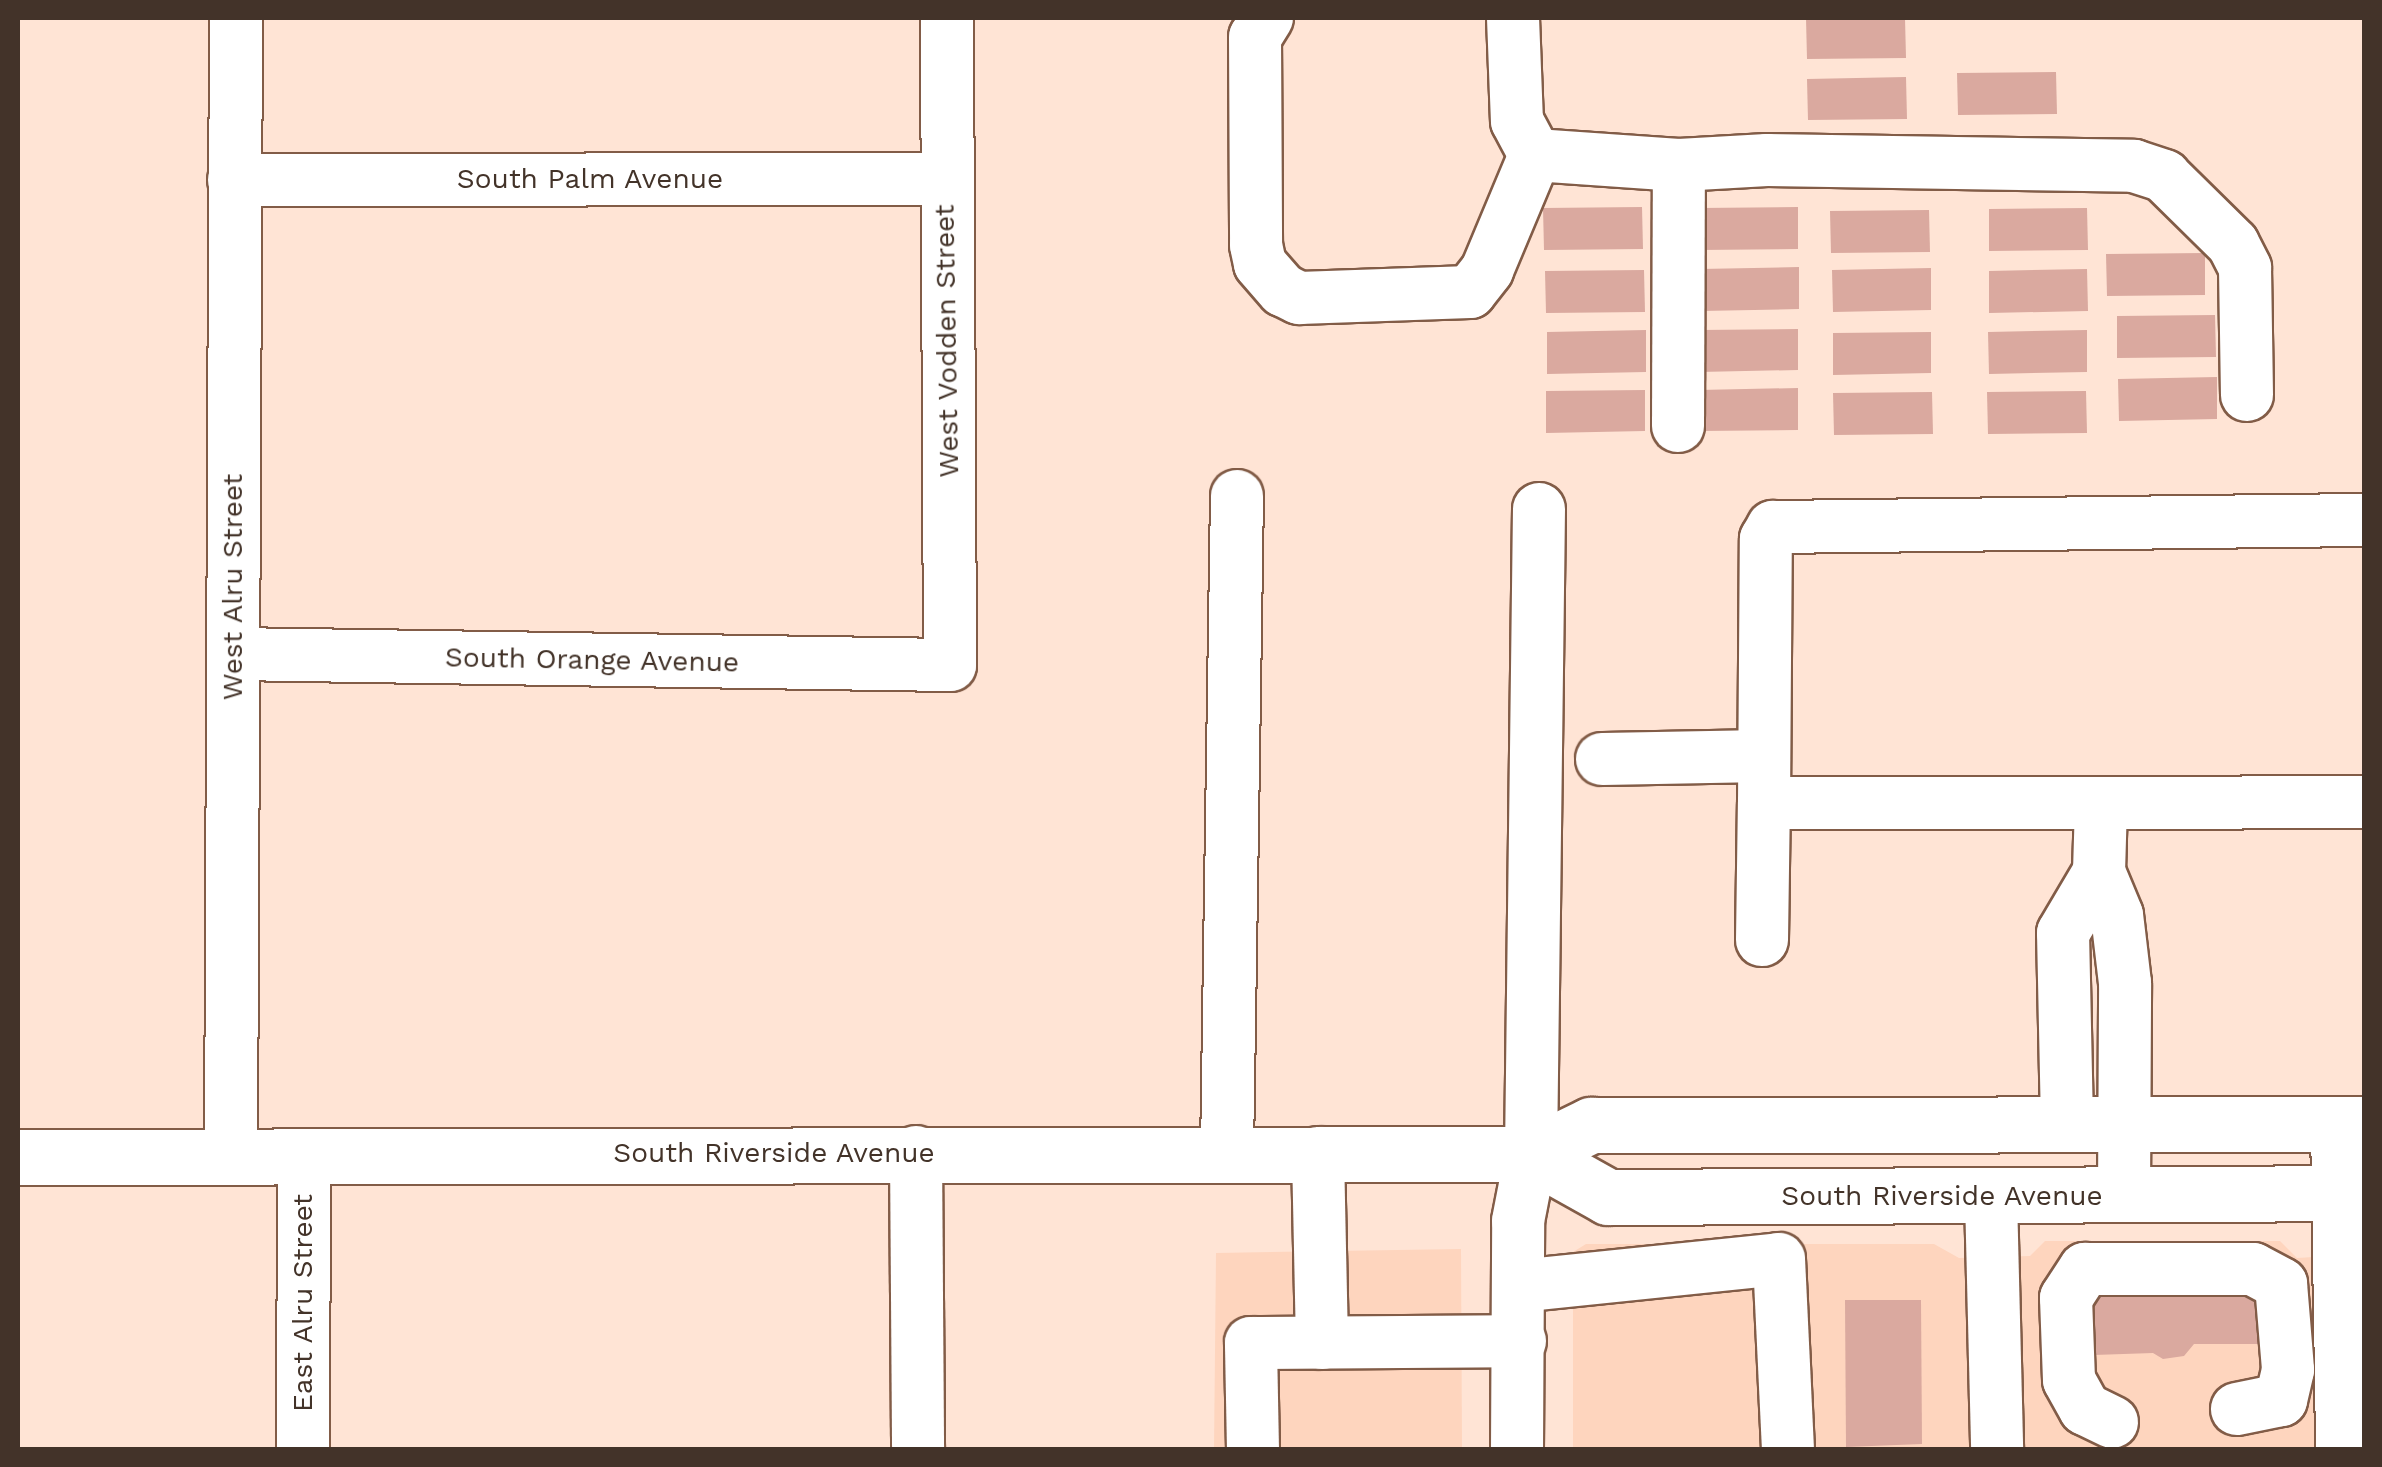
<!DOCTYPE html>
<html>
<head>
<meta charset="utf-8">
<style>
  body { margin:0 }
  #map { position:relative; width:2382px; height:1467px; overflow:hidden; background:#ffe4d5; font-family:"Work Sans",sans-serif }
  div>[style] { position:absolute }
  .built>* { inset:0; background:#fed5be }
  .building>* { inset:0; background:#daa99f }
  .roads { filter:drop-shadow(2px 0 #825c47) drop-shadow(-2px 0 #825c47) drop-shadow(0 2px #825c47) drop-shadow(0 -2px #825c47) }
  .minor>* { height:52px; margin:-26px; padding:0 26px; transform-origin:26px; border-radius:26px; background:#fff }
  .major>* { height:55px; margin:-27.5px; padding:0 27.5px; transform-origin:27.5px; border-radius:27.5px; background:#fff }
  span { translate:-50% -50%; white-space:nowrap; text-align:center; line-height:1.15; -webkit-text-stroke:9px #fff; paint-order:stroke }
  .street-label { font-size:28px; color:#433329 }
  .frame { position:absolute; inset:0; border:20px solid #433329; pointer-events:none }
</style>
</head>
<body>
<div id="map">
  <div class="built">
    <i style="clip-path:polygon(2045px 1241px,2280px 1241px,2297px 1258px,2364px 1254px,2364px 1449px,1573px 1450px,1573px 1252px,1586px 1244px,1934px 1244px,1959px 1258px,2030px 1256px)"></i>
    <i style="clip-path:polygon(1461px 1249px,1462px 1449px,1214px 1450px,1216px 1253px)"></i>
  </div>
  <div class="building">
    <i style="clip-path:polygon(1806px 18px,1905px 18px,1906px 58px,1807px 59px)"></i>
    <i style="clip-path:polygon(2056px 72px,2057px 114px,1958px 115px,1957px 73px)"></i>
    <i style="clip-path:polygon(1906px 77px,1907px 119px,1808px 120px,1807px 79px)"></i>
    <i style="clip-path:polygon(1642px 207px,1643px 249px,1544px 250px,1543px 208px)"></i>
    <i style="clip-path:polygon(1798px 207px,1798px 249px,1699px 250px,1699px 208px)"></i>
    <i style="clip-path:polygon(2087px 208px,2088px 250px,1989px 251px,1989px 209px)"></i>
    <i style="clip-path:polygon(1929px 210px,1930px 252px,1831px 253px,1830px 211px)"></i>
    <i style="clip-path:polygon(2205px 253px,2205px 295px,2107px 296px,2106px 254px)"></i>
    <i style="clip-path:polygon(1799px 267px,1799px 309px,1701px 311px,1700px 269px)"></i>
    <i style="clip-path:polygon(1931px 268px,1931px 310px,1833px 312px,1832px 270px)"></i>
    <i style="clip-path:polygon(2087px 269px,2088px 311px,1989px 313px,1989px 271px)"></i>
    <i style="clip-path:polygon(1644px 270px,1645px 312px,1546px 313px,1545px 271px)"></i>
    <i style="clip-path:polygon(2215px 315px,2216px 357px,2117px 358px,2117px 316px)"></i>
    <i style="clip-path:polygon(1798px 329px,1798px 370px,1699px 372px,1699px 330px)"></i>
    <i style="clip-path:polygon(1646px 330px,1646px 372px,1547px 374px,1547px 332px)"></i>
    <i style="clip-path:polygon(2087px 330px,2087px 372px,1989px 374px,1988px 332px)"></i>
    <i style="clip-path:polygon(1931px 332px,1931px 373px,1833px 375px,1833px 333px)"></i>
    <i style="clip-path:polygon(2217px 377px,2217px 419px,2119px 421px,2118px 379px)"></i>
    <i style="clip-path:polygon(1798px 388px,1798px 430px,1699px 431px,1699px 390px)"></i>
    <i style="clip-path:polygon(1645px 390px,1645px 431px,1546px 433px,1546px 391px)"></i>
    <i style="clip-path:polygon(2086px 391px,2087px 433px,1988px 434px,1987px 392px)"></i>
    <i style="clip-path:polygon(1932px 392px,1933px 434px,1834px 435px,1833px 393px)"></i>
    <i style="clip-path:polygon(2093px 1276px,2261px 1285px,2260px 1344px,2194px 1344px,2184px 1356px,2163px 1359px,2153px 1353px,2094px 1355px)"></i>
    <i style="clip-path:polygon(1845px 1300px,1921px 1300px,1922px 1444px,1846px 1447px)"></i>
  </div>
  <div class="roads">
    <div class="minor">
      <i style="left:1267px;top:18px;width:22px;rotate:122deg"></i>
      <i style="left:1255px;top:37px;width:208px;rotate:89.7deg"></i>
      <i style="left:1256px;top:245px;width:19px;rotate:78deg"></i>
      <i style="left:1260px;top:264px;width:35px;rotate:49deg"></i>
      <i style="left:1283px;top:290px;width:18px;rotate:27deg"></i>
      <i style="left:1299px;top:298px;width:171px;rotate:-2deg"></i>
      <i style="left:1470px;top:292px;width:28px;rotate:-52deg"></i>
      <i style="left:1487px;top:270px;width:125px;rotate:-67.3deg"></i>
      <i style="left:1513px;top:18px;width:103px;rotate:87.8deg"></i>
      <i style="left:1517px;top:121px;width:38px;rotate:62deg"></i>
      <i style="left:1535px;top:155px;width:144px;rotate:4deg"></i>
      <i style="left:1679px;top:165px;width:88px;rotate:-3.3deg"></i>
      <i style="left:1767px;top:160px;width:367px;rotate:0.9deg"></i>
      <i style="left:2134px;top:166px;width:32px;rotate:18deg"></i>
      <i style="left:2164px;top:176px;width:97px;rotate:44.6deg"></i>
      <i style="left:2233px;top:244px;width:27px;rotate:63deg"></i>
      <i style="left:2245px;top:268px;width:127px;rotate:89.1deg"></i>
      <i style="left:234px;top:180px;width:711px;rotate:-0.08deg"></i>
      <i style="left:1678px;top:426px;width:261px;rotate:-89.8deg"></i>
      <i style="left:233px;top:654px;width:717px;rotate:0.88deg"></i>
      <i style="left:950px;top:665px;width:647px;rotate:-90.27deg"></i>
      <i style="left:1602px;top:759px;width:162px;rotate:-1.1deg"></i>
      <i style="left:2101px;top:803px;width:337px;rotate:180deg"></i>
      <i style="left:1764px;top:803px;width:264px;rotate:-89.6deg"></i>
      <i style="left:1766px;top:539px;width:14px;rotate:-60deg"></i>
      <i style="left:1773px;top:527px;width:591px;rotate:-0.68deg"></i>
      <i style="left:1762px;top:940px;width:137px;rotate:-89.2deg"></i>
      <i style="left:2067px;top:1123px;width:190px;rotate:-91.2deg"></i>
      <i style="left:2063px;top:933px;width:71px;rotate:-59.5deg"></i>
      <i style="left:2337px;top:1124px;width:326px;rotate:89.1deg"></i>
      <i style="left:916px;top:1152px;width:298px;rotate:89.6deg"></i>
      <i style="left:1227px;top:1153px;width:657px;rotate:-89.13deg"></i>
      <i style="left:1318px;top:1153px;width:190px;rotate:88.8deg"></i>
      <i style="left:231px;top:1156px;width:1138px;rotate:-89.75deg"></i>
      <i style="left:2124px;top:1195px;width:212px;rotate:-89.7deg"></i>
      <i style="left:2125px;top:983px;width:68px;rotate:-96.7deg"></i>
      <i style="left:2117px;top:915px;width:47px;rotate:-112.7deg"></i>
      <i style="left:2099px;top:872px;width:69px;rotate:-88.3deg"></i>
      <i style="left:2101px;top:803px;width:263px;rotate:-0.2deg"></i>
      <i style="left:1991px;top:1197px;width:253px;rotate:88.6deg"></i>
      <i style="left:1519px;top:1286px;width:261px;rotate:-5.9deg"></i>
      <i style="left:1779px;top:1259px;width:191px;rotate:87.3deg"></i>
      <i style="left:2112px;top:1422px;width:30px;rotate:-154deg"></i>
      <i style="left:2085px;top:1409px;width:33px;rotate:-119deg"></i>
      <i style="left:2069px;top:1380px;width:82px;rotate:-92.1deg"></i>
      <i style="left:2066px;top:1298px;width:35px;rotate:-57deg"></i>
      <i style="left:2085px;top:1269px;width:168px"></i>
      <i style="left:2253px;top:1269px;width:32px;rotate:28deg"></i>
      <i style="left:2281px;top:1284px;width:86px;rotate:85.3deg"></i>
      <i style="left:2288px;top:1370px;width:31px;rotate:103deg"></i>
      <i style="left:2281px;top:1400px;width:45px;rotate:168.4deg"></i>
      <i style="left:303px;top:1450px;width:294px;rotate:-89.8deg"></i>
      <i style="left:1253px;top:1450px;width:107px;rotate:-91.1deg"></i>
      <i style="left:1251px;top:1343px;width:269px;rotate:-0.4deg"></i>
      <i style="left:1517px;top:1450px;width:229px;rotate:-89.7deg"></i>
      <i style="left:1518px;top:1221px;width:68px;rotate:-79deg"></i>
      <i style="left:1531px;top:1154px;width:645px;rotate:-89.29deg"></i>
    </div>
    <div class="major">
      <i style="left:1531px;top:1154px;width:88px;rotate:29.2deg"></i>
      <i style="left:1608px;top:1197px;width:756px;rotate:-0.3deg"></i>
      <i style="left:18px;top:1157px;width:1513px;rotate:-0.11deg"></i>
      <i style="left:1531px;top:1154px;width:67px;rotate:-25.8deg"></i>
      <i style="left:1591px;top:1125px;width:773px;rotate:-0.07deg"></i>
    </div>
  </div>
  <div class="street-label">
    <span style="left:590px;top:179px">South Palm Avenue</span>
    <span style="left:947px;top:341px;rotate:-91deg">West Vodden Street</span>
    <span style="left:233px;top:587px;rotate:-90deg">West Alru Street</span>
    <span style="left:592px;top:660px;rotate:1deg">South Orange Avenue</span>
    <span style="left:774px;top:1153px">South Riverside Avenue</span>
    <span style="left:1942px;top:1196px">South Riverside Avenue</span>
    <span style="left:303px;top:1303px;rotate:-90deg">East Alru Street</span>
  </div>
  <div class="frame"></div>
</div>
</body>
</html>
